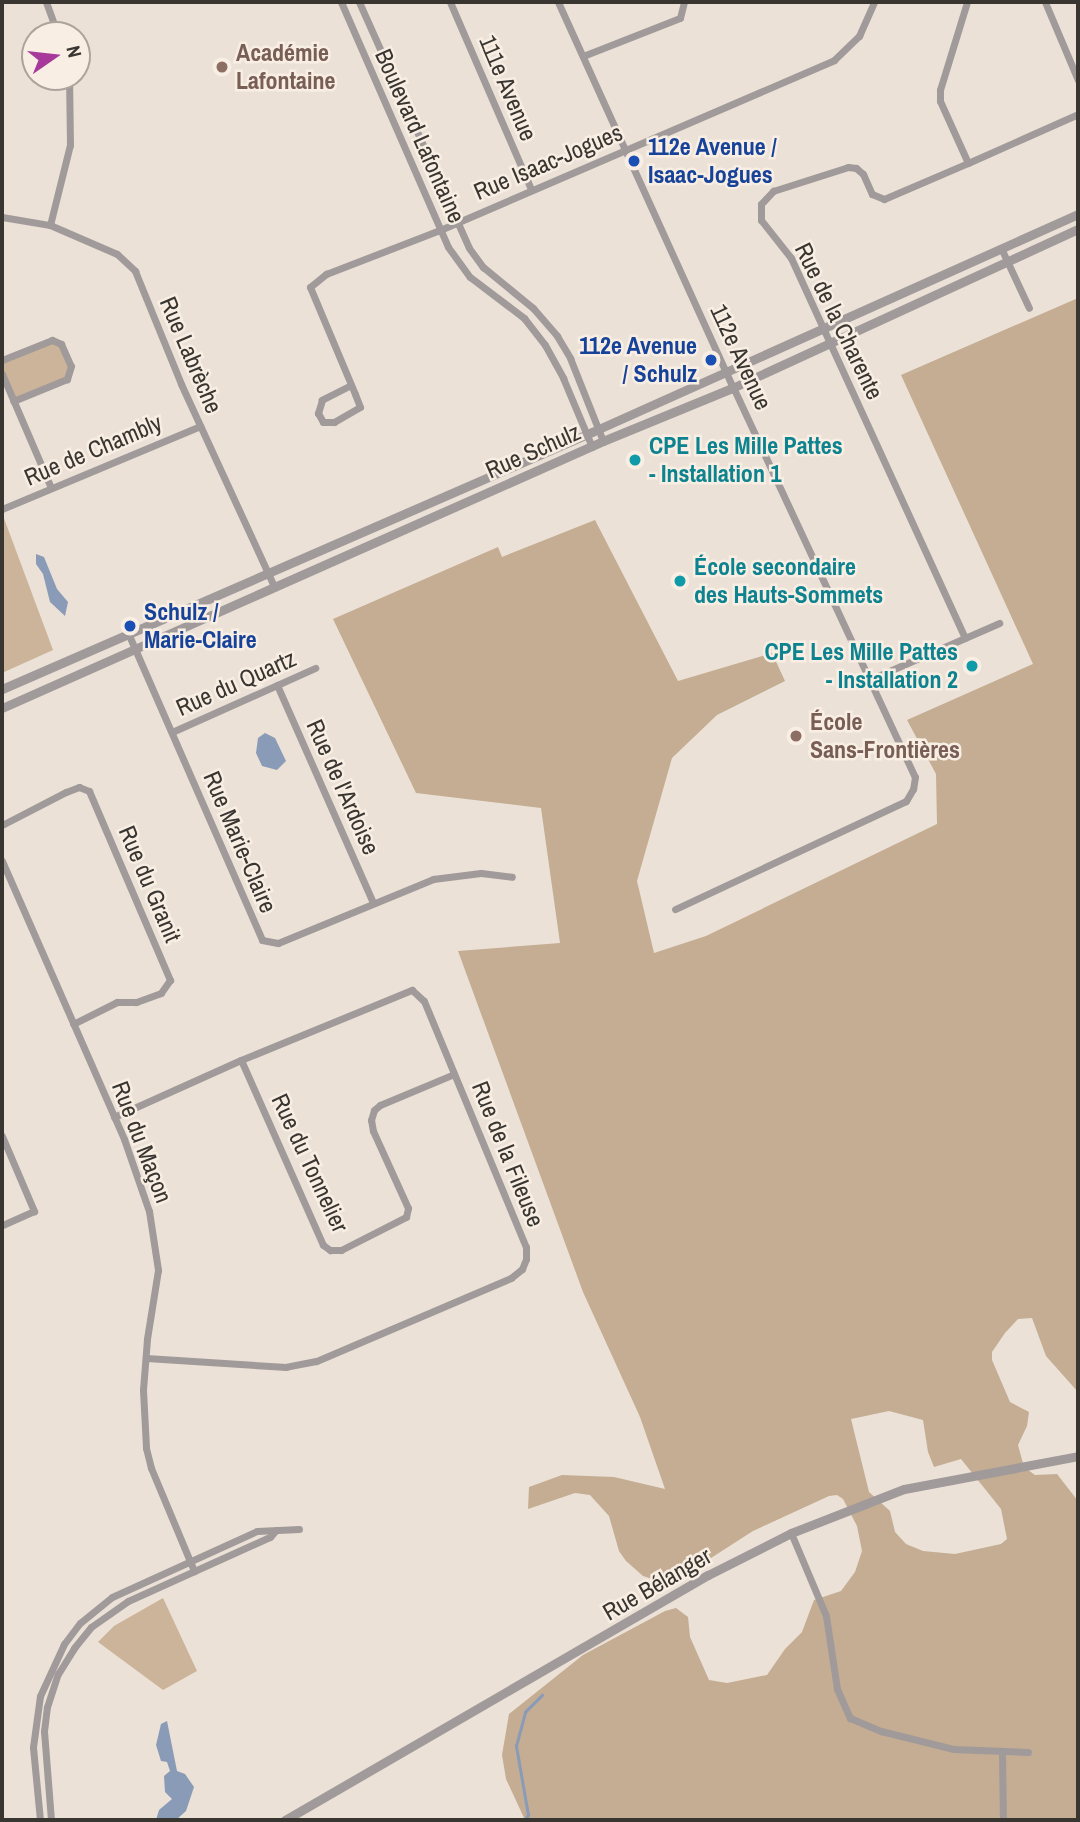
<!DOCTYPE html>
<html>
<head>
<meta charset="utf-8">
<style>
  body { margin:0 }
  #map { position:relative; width:1080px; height:1822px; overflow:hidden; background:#ebe1d6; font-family:"Archivo Narrow",sans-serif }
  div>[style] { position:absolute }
  .green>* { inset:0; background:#cbb499 }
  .forest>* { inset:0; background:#c4ad92 }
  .water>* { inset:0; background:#8a9bb7 }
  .stream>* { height:2.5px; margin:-1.25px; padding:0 1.25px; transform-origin:1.25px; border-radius:1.25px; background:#8a9bb7 }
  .minor>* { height:7px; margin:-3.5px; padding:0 3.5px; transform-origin:3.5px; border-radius:3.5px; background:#a19a9a }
  .tertiary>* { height:9px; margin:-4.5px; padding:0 4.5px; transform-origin:4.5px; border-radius:4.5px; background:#a19a9a }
  .dots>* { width:19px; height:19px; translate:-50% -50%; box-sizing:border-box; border:4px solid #f8eee3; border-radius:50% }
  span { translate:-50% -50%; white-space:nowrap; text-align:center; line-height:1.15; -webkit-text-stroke:5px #f8eee3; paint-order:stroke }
  .education-label { font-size:24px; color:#785e54; font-weight:700 }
  .left { translate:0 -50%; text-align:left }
  .street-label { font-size:24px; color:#393531 }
  .transit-label { font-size:24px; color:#164399; font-weight:700 }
  .right { translate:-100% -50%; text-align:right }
  .culture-label { font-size:24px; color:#0d838f; font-weight:700 }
  .frame { position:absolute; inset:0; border:4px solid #393531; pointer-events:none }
  .north { position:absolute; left:21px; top:21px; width:70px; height:70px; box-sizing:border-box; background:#f8eee3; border:2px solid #aca49c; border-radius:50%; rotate:76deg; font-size:19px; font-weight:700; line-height:28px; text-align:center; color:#393531 }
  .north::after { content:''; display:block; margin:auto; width:24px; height:32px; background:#a63999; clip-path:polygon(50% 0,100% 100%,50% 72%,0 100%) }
</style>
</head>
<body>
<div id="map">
  <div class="green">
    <i style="clip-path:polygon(52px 340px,61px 344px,71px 366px,67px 379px,13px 401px,2px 374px,2px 360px)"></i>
    <i style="clip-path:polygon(2px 513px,53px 650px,2px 673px)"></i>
    <i style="clip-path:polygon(163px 1598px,197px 1671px,163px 1690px,98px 1642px,114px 1626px)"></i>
  </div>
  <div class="forest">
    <i style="clip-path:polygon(evenodd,1078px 298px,1078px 1392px,1046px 1356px,1032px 1318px,1018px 1319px,1005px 1333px,992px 1352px,992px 1360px,1010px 1402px,1029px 1412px,1027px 1426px,1018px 1445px,1024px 1467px,1035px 1475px,1057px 1474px,1078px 1501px,1078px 1820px,525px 1820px,506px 1779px,502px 1755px,509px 1714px,583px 1655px,665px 1611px,676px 1608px,688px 1617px,690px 1637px,709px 1680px,727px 1683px,767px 1675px,785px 1649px,802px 1632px,814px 1600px,841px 1591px,855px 1572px,862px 1551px,857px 1526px,843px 1499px,837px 1495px,829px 1496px,753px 1531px,683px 1576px,665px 1583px,643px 1576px,626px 1561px,619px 1551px,609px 1516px,590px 1495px,575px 1493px,528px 1509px,529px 1487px,562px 1475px,614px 1477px,665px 1489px,640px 1417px,583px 1292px,458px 951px,560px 943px,541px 808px,416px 793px,333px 619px,498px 547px,502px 557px,595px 520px,678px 681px,772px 653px,785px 681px,717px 715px,672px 758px,637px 881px,654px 953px,706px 936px,937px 824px,936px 774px,907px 720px,1033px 664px,901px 375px,1078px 298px,889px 1411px,923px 1420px,928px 1452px,934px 1467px,961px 1459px,1001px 1509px,1007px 1539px,1001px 1544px,955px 1554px,923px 1551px,906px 1544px,895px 1532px,890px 1511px,869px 1492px,851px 1419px,889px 1411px)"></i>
  </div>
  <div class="water">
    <i style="clip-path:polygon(36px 554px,44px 557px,57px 589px,68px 602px,65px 616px,50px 602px,43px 574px,36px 564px)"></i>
    <i style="clip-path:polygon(265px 733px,275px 738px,286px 761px,277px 770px,262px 766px,256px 753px,258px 738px)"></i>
    <i style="clip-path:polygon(167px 1721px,177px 1771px,185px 1774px,194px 1787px,186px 1811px,176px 1820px,156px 1820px,159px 1810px,172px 1799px,165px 1792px,164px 1776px,170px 1771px,167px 1762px,161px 1761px,156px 1745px,161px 1724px)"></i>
  </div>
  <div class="stream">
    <i style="left:525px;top:1820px;width:6px;rotate:-59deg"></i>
    <i style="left:528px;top:1815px;width:70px;rotate:-99.9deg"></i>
    <i style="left:516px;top:1746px;width:35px;rotate:-75deg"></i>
    <i style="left:525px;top:1712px;width:24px;rotate:-45deg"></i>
  </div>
  <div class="minor">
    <i style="left:46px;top:2px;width:35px;rotate:70deg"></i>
    <i style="left:341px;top:2px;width:267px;rotate:66.4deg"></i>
    <i style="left:448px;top:247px;width:37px;rotate:54deg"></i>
    <i style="left:470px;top:277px;width:68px;rotate:37.2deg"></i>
    <i style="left:524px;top:318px;width:34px;rotate:52deg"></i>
    <i style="left:545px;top:345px;width:38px;rotate:61deg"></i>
    <i style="left:563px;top:378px;width:75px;rotate:67.2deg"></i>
    <i style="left:359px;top:2px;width:269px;rotate:65.9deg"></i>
    <i style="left:469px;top:248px;width:24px;rotate:54deg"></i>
    <i style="left:483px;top:267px;width:65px;rotate:39.4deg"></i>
    <i style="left:533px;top:308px;width:37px;rotate:49deg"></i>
    <i style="left:557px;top:336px;width:26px;rotate:59deg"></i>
    <i style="left:570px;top:358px;width:89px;rotate:68.3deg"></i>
    <i style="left:450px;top:2px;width:204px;rotate:66.6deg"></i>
    <i style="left:558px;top:2px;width:423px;rotate:65.6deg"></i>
    <i style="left:733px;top:387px;width:430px;rotate:65deg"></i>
    <i style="left:915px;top:777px;width:12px;rotate:99deg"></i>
    <i style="left:913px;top:789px;width:14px;rotate:120deg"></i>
    <i style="left:906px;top:801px;width:255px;rotate:154.9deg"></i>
    <i style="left:967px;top:2px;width:92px;rotate:107.1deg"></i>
    <i style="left:940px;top:90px;width:11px;rotate:90deg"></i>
    <i style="left:940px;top:101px;width:68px;rotate:65.7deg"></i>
    <i style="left:968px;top:163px;width:120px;rotate:-24deg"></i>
    <i style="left:1045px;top:2px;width:85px;rotate:67.1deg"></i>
    <i style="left:583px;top:56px;width:104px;rotate:-21.4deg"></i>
    <i style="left:680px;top:18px;width:16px;rotate:-76deg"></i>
    <i style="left:2px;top:217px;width:49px;rotate:9.5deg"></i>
    <i style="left:50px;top:225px;width:73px;rotate:23.4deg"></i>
    <i style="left:117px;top:254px;width:25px;rotate:43deg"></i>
    <i style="left:135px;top:271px;width:122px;rotate:67.8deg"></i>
    <i style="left:181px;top:384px;width:222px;rotate:65.3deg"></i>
    <i style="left:50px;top:225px;width:82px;rotate:-76deg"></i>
    <i style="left:70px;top:145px;width:68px;rotate:-90.8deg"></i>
    <i style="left:1001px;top:248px;width:66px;rotate:65deg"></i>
    <i style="left:2px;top:360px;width:54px;rotate:-21.8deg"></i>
    <i style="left:52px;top:340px;width:10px;rotate:24deg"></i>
    <i style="left:61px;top:344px;width:24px;rotate:66deg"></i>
    <i style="left:71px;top:366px;width:14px;rotate:107deg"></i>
    <i style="left:67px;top:379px;width:58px;rotate:157.8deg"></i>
    <i style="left:2px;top:374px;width:124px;rotate:66.7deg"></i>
    <i style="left:351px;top:385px;width:33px;rotate:153deg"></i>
    <i style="left:322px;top:400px;width:14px;rotate:107deg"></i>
    <i style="left:318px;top:413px;width:10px;rotate:61deg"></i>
    <i style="left:323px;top:422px;width:11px"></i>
    <i style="left:334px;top:422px;width:30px;rotate:-30deg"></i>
    <i style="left:360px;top:407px;width:14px;rotate:-111deg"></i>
    <i style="left:355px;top:394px;width:116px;rotate:-112.8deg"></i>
    <i style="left:310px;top:287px;width:21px;rotate:-39deg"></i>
    <i style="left:326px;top:274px;width:122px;rotate:-21.1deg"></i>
    <i style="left:440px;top:230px;width:429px;rotate:-23.3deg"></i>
    <i style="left:834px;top:60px;width:35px;rotate:-44deg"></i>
    <i style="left:859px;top:36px;width:37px;rotate:-66deg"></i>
    <i style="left:2px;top:509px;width:215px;rotate:-22.7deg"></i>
    <i style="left:128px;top:633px;width:335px;rotate:66.4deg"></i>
    <i style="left:262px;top:940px;width:16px;rotate:11deg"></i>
    <i style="left:278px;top:943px;width:168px;rotate:-22.4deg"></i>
    <i style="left:433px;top:879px;width:48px;rotate:-7.1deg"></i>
    <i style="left:481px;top:873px;width:31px;rotate:7deg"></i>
    <i style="left:965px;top:638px;width:418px;rotate:-114.6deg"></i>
    <i style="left:791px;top:258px;width:48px;rotate:-128.3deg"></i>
    <i style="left:761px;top:220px;width:16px;rotate:-90deg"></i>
    <i style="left:761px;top:204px;width:18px;rotate:-47deg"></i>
    <i style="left:773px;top:191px;width:79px;rotate:-17.7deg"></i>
    <i style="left:848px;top:167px;width:8px;rotate:7deg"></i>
    <i style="left:856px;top:168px;width:9px;rotate:41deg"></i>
    <i style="left:863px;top:174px;width:22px;rotate:66deg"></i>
    <i style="left:872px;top:194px;width:13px;rotate:23deg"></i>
    <i style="left:884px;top:199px;width:91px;rotate:-23.2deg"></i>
    <i style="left:871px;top:679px;width:140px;rotate:-23.6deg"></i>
    <i style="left:277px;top:685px;width:238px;rotate:66.2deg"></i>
    <i style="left:172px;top:732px;width:157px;rotate:-24.1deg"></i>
    <i style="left:2px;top:825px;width:72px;rotate:-27.3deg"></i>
    <i style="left:66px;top:792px;width:14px;rotate:-21deg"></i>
    <i style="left:79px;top:787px;width:11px;rotate:22deg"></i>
    <i style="left:89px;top:791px;width:206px;rotate:66.8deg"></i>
    <i style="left:170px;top:980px;width:16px;rotate:125deg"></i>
    <i style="left:161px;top:993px;width:27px;rotate:160deg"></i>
    <i style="left:136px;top:1002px;width:19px;rotate:180deg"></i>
    <i style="left:117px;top:1002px;width:49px;rotate:153.4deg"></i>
    <i style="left:2px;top:861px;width:304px;rotate:66.3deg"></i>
    <i style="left:124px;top:1139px;width:76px;rotate:70.9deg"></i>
    <i style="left:149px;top:1211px;width:60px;rotate:81.3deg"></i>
    <i style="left:158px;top:1270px;width:70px;rotate:99.1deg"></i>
    <i style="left:147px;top:1339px;width:51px;rotate:94.5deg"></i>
    <i style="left:143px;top:1390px;width:58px;rotate:87deg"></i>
    <i style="left:146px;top:1448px;width:21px;rotate:76deg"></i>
    <i style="left:151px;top:1468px;width:112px;rotate:67.3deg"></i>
    <i style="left:241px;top:1060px;width:202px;rotate:66.1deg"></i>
    <i style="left:323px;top:1245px;width:9px;rotate:36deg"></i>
    <i style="left:330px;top:1250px;width:11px"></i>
    <i style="left:341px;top:1250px;width:73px;rotate:-26.9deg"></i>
    <i style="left:406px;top:1217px;width:9px;rotate:-77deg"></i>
    <i style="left:408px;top:1208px;width:85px;rotate:-114.4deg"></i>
    <i style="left:373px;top:1131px;width:11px;rotate:-100deg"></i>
    <i style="left:371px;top:1120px;width:10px;rotate:-73deg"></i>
    <i style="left:374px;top:1110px;width:8px;rotate:-40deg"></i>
    <i style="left:380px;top:1105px;width:80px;rotate:-22.7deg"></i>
    <i style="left:114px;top:1117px;width:139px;rotate:-24.2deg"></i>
    <i style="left:241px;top:1060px;width:185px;rotate:-22.3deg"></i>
    <i style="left:412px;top:990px;width:16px;rotate:43deg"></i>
    <i style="left:424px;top:1001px;width:266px;rotate:67.5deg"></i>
    <i style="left:526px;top:1247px;width:12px;rotate:90deg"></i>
    <i style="left:526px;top:1259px;width:11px;rotate:112deg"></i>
    <i style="left:522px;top:1269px;width:14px;rotate:141deg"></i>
    <i style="left:511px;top:1278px;width:212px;rotate:156.9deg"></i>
    <i style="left:316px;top:1361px;width:31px;rotate:169deg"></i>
    <i style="left:286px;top:1367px;width:140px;rotate:-176.3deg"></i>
    <i style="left:2px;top:1136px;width:82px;rotate:66.9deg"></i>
    <i style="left:34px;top:1211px;width:35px;rotate:156deg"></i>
    <i style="left:791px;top:1533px;width:90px;rotate:67.1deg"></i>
    <i style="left:826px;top:1616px;width:74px;rotate:81.4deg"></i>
    <i style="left:837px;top:1689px;width:32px;rotate:66deg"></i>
    <i style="left:850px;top:1718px;width:34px;rotate:23deg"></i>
    <i style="left:881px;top:1731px;width:74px;rotate:14deg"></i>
    <i style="left:953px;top:1749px;width:75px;rotate:2.3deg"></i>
    <i style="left:1002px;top:1752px;width:68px;rotate:89.2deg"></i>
    <i style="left:40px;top:1820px;width:73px;rotate:-95.5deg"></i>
    <i style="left:33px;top:1747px;width:51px;rotate:-82.2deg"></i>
    <i style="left:40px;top:1696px;width:57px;rotate:-65.2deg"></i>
    <i style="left:64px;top:1644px;width:26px;rotate:-53deg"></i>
    <i style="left:80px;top:1623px;width:41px;rotate:-39.1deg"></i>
    <i style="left:112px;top:1597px;width:159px;rotate:-24.5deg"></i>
    <i style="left:257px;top:1531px;width:42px;rotate:-2.7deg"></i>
    <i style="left:51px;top:1820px;width:89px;rotate:-94.5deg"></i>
    <i style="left:44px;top:1731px;width:24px;rotate:-83deg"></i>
    <i style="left:47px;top:1707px;width:35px;rotate:-72deg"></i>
    <i style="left:58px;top:1674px;width:31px;rotate:-58deg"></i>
    <i style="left:74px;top:1648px;width:27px;rotate:-51deg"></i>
    <i style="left:91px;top:1627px;width:45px;rotate:-35.1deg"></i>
    <i style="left:128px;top:1601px;width:156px;rotate:-24.3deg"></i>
    <i style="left:270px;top:1537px;width:9px;rotate:-49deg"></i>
  </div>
  <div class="tertiary">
    <i style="left:2px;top:689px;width:644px;rotate:-23.54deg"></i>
    <i style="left:592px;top:432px;width:533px;rotate:-24.16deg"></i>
    <i style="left:2px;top:708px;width:658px;rotate:-23.95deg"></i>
    <i style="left:603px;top:441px;width:137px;rotate:-22.3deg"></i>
    <i style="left:730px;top:389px;width:383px;rotate:-24.7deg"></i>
    <i style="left:285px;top:1820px;width:489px;rotate:-30.1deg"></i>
    <i style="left:708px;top:1575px;width:93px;rotate:-26.8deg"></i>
    <i style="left:791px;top:1533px;width:121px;rotate:-21.3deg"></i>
    <i style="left:904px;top:1489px;width:177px;rotate:-10.7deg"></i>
  </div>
  <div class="dots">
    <i style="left:222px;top:67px;background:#8d6e63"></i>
    <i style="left:634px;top:161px;background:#1a4fb4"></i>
    <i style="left:711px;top:360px;background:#1a4fb4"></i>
    <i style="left:635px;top:460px;background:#0f9aa8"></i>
    <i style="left:680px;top:581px;background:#0f9aa8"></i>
    <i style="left:130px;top:626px;background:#1a4fb4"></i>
    <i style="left:972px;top:666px;background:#0f9aa8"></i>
    <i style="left:796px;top:736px;background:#8d6e63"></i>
  </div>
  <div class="education-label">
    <span class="left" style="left:236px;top:67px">Académie<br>Lafontaine</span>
    <span class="left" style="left:810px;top:736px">École<br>Sans-Frontières</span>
  </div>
  <div class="street-label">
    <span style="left:508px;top:88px;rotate:67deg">111e Avenue</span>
    <span style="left:420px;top:136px;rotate:66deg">Boulevard Lafontaine</span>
    <span style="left:548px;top:162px;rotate:-23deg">Rue Isaac-Jogues</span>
    <span style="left:839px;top:321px;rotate:64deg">Rue de la Charente</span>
    <span style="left:191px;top:355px;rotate:67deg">Rue Labrèche</span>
    <span style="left:741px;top:357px;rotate:65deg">112e Avenue</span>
    <span style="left:93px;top:450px;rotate:-23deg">Rue de Chambly</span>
    <span style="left:533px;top:451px;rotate:-24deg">Rue Schulz</span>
    <span style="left:236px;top:683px;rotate:-24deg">Rue du Quartz</span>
    <span style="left:343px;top:787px;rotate:66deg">Rue de l'Ardoise</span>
    <span style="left:240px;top:842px;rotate:67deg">Rue Marie-Claire</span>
    <span style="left:150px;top:884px;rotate:67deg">Rue du Granit</span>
    <span style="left:142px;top:1142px;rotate:69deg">Rue du Maçon</span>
    <span style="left:508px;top:1154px;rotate:68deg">Rue de la Fileuse</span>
    <span style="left:310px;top:1163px;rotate:65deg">Rue du Tonnelier</span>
    <span style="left:657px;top:1584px;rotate:-30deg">Rue Bélanger</span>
  </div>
  <div class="transit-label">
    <span class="left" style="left:648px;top:161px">112e Avenue /<br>Isaac-Jogues</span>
    <span class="right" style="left:697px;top:360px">112e Avenue<br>/ Schulz</span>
    <span class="left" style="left:144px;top:626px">Schulz /<br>Marie-Claire</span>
  </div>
  <div class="culture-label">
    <span class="left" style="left:649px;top:460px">CPE Les Mille Pattes<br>- Installation 1</span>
    <span class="left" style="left:694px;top:581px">École secondaire<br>des Hauts-Sommets</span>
    <span class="right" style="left:958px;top:666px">CPE Les Mille Pattes<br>- Installation 2</span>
  </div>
  <div class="frame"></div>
  <div class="north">N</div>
</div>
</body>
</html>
